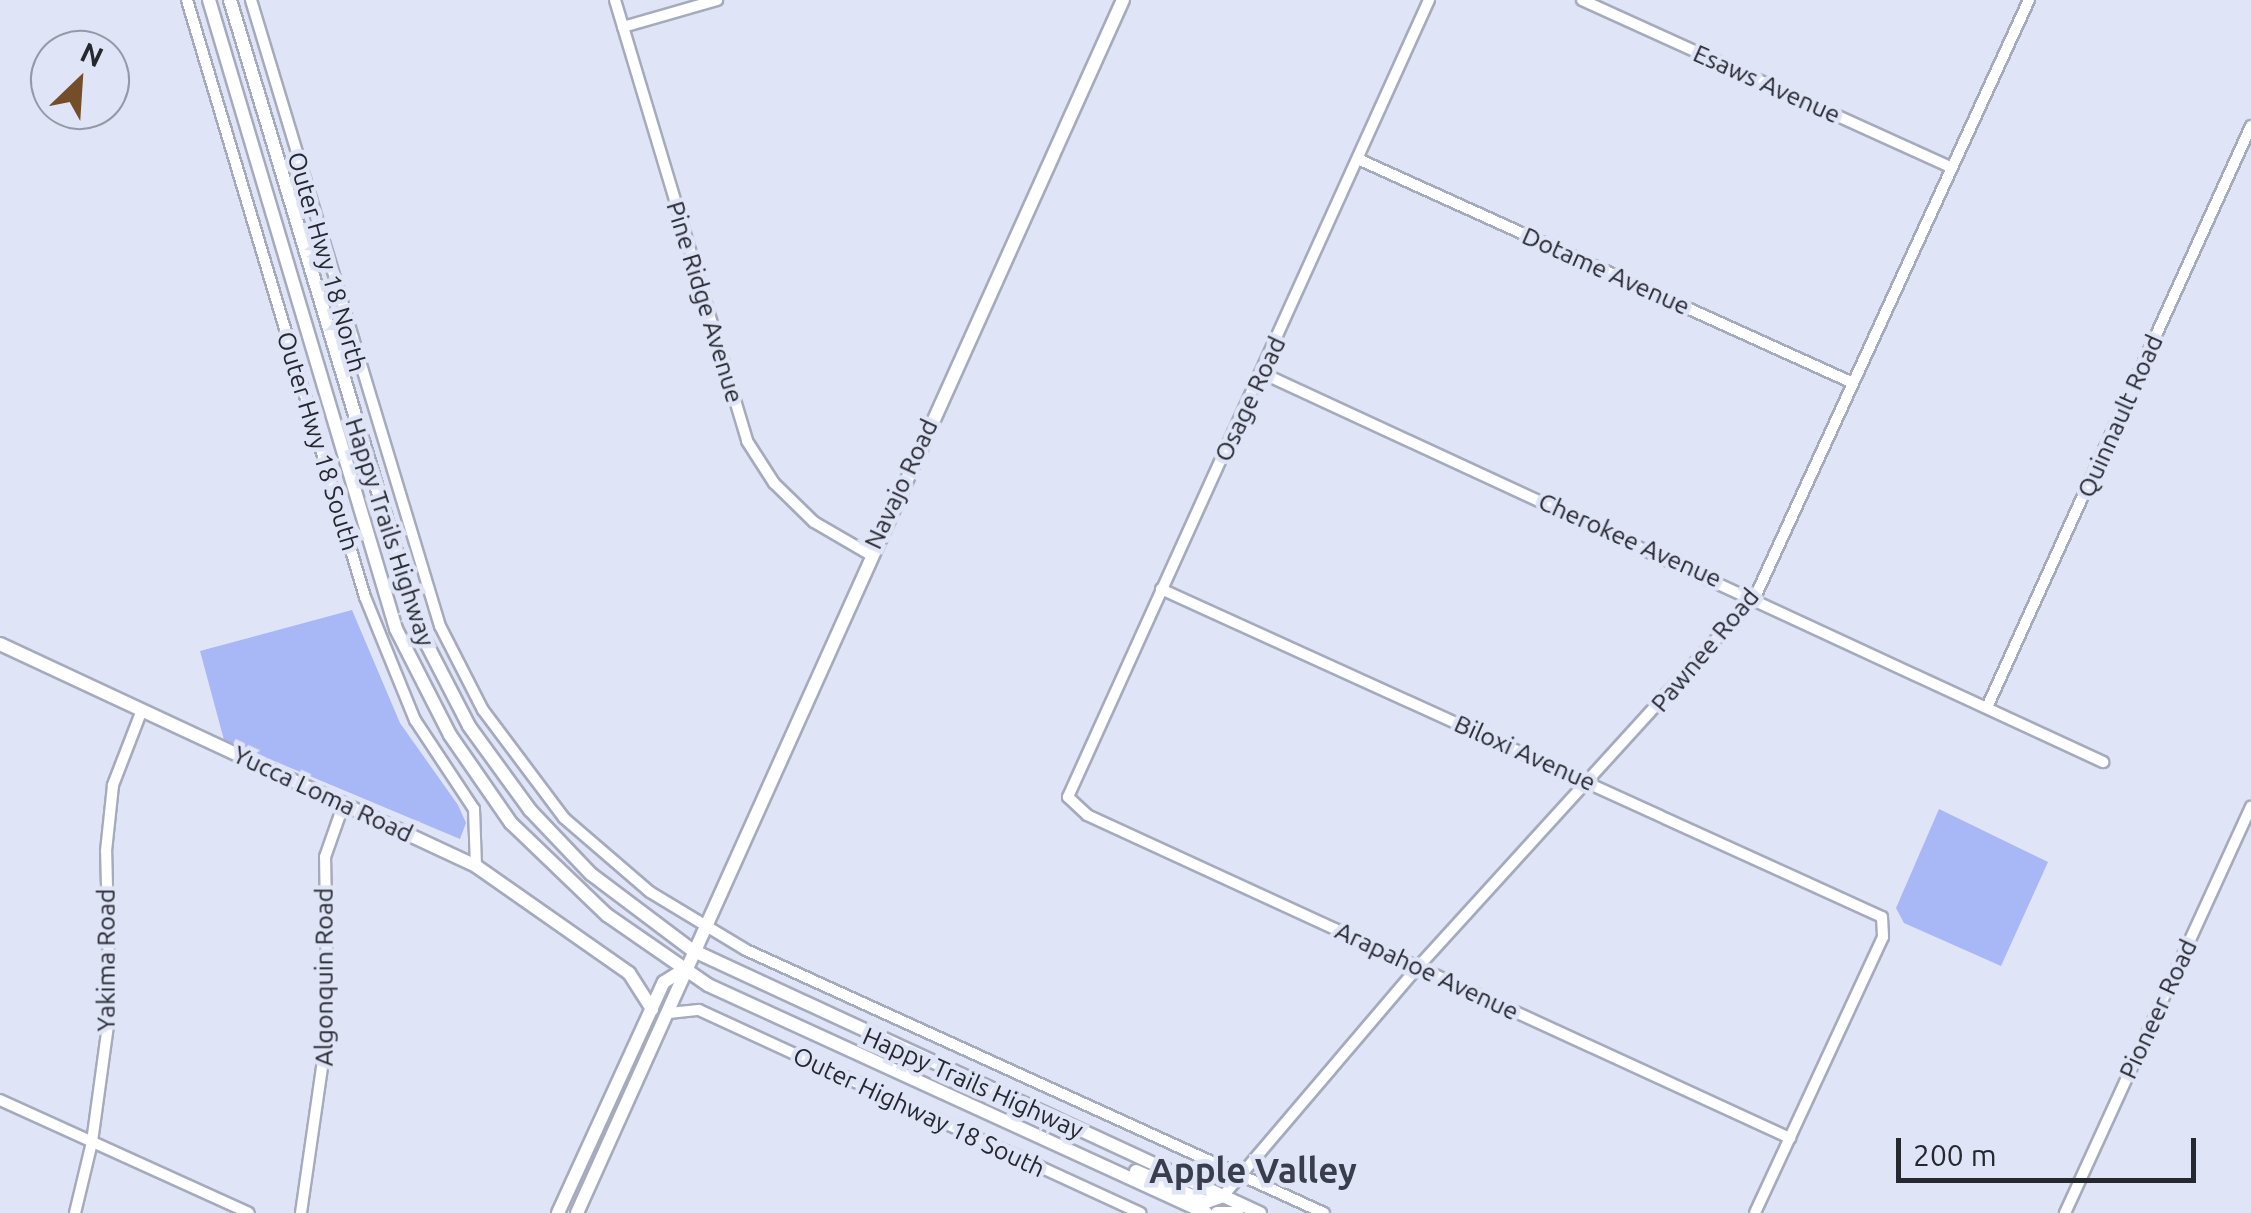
<!DOCTYPE html>
<html>
<head>
<meta charset="utf-8">
<style>
  body { margin:0 }
  #map { position:relative; width:2251px; height:1213px; overflow:hidden; background:#dfe4f7; font-family:Ubuntu,sans-serif }
  div>[style] { position:absolute }
  .green>* { inset:0; background:#a8b7f6 }
  .roads { filter:drop-shadow(2px 0 #a6aabd) drop-shadow(-2px 0 #a6aabd) drop-shadow(0 2px #a6aabd) drop-shadow(0 -2px #a6aabd) }
  .minor>* { height:10px; margin:-5px; padding:0 5px; transform-origin:5px; border-radius:5px; background:#fff }
  .major>* { height:12px; margin:-6px; padding:0 6px; transform-origin:6px; border-radius:6px; background:#fff }
  span { translate:-50% -50%; white-space:nowrap; text-align:center; line-height:1.15; -webkit-text-stroke:9px #dfe4f7; paint-order:stroke }
  .street-label { font-size:25px; color:#26282f }
  .district-label { font-size:35px; color:#3a3d4d; font-weight:700 }
  .north { position:absolute; left:30px; top:30px; width:100px; height:100px; box-sizing:border-box; background:#dfe4f7; border:2px solid #9599a7; border-radius:50%; rotate:25deg; font-size:28px; font-weight:700; line-height:40px; text-align:center; color:#26282f }
  .north::after { content:''; display:block; margin:auto; width:35px; height:45px; background:#734e29; clip-path:polygon(50% 0,100% 100%,50% 72%,0 100%) }
  .scale { position:absolute; left:1896px; top:1138px; width:300px; height:45px; box-sizing:border-box; border:5px solid #26282f; border-top:0; padding-left:12px; font-size:30px; line-height:35px; white-space:nowrap; color:#26282f; -webkit-text-stroke:8px #dfe4f7; paint-order:stroke }
</style>
</head>
<body>
<div id="map">
  <div class="green">
    <i style="clip-path:polygon(352px 610px,400px 723px,458px 805px,466px 823px,460px 839px,224px 740px,200px 651px)"></i>
    <i style="clip-path:polygon(1939px 809px,2048px 862px,2001px 966px,1904px 923px,1896px 908px)"></i>
  </div>
  <div class="roads">
    <div class="minor">
      <i style="left:187px;top:0;width:623px;rotate:73.4deg"></i>
      <i style="left:365px;top:597px;width:133px;rotate:67.9deg"></i>
      <i style="left:415px;top:720px;width:107px;rotate:56.5deg"></i>
      <i style="left:474px;top:809px;width:57px;rotate:88deg"></i>
      <i style="left:251px;top:0;width:654px;rotate:73.2deg"></i>
      <i style="left:440px;top:626px;width:94px;rotate:62.9deg"></i>
      <i style="left:483px;top:710px;width:135px;rotate:53.1deg"></i>
      <i style="left:564px;top:818px;width:113px;rotate:40.7deg"></i>
      <i style="left:650px;top:892px;width:112px;rotate:31.1deg"></i>
      <i style="left:746px;top:950px;width:635px;rotate:24.47deg"></i>
      <i style="left:615px;top:0;width:460px;rotate:73.3deg"></i>
      <i style="left:747px;top:441px;width:50px;rotate:57.3deg"></i>
      <i style="left:774px;top:483px;width:56px;rotate:44.3deg"></i>
      <i style="left:814px;top:522px;width:64px;rotate:30.2deg"></i>
      <i style="left:1429px;top:0;width:875px;rotate:114.37deg"></i>
      <i style="left:1068px;top:797px;width:26px;rotate:43deg"></i>
      <i style="left:1087px;top:815px;width:774px;rotate:24.68deg"></i>
      <i style="left:1582px;top:0;width:406px;rotate:24.4deg"></i>
      <i style="left:623px;top:27px;width:98px;rotate:-16deg"></i>
      <i style="left:1358px;top:159px;width:543px;rotate:24.35deg"></i>
      <i style="left:1262px;top:373px;width:927px;rotate:24.82deg"></i>
      <i style="left:1161px;top:589px;width:792px;rotate:24.46deg"></i>
      <i style="left:1882px;top:917px;width:20px;rotate:87deg"></i>
      <i style="left:1883px;top:937px;width:304px;rotate:114.9deg"></i>
      <i style="left:1988px;top:705px;width:636px;rotate:-65.57deg"></i>
      <i style="left:669px;top:1013px;width:30px;rotate:-6deg"></i>
      <i style="left:699px;top:1010px;width:486px;rotate:24.7deg"></i>
      <i style="left:0;top:1100px;width:273px;rotate:24.4deg"></i>
      <i style="left:1223px;top:1196px;width:302px;rotate:-49.6deg"></i>
      <i style="left:1419px;top:966px;width:499px;rotate:-47.7deg"></i>
      <i style="left:1755px;top:597px;width:657px;rotate:-65.35deg"></i>
      <i style="left:75px;top:1213px;width:73px;rotate:-76.5deg"></i>
      <i style="left:92px;top:1142px;width:133px;rotate:-82.2deg"></i>
      <i style="left:110px;top:1010px;width:159px;rotate:-91.4deg"></i>
      <i style="left:106px;top:851px;width:66px;rotate:-83.9deg"></i>
      <i style="left:113px;top:785px;width:80px;rotate:-68.9deg"></i>
      <i style="left:301px;top:1213px;width:189px;rotate:-81.8deg"></i>
      <i style="left:328px;top:1026px;width:169px;rotate:-91deg"></i>
      <i style="left:325px;top:857px;width:57px;rotate:-70.6deg"></i>
      <i style="left:2065px;top:1213px;width:447px;rotate:-65.4deg"></i>
    </div>
    <div class="major">
      <i style="left:209px;top:0;width:656px;rotate:73.44deg"></i>
      <i style="left:396px;top:629px;width:119px;rotate:63deg"></i>
      <i style="left:450px;top:735px;width:107px;rotate:55.3deg"></i>
      <i style="left:511px;top:823px;width:133px;rotate:43.8deg"></i>
      <i style="left:607px;top:915px;width:123px;rotate:34.7deg"></i>
      <i style="left:708px;top:985px;width:548px;rotate:24.6deg"></i>
      <i style="left:230px;top:0;width:659px;rotate:73.24deg"></i>
      <i style="left:420px;top:631px;width:107px;rotate:62.7deg"></i>
      <i style="left:469px;top:726px;width:104px;rotate:54deg"></i>
      <i style="left:530px;top:810px;width:88px;rotate:46.4deg"></i>
      <i style="left:591px;top:874px;width:126px;rotate:37deg"></i>
      <i style="left:692px;top:950px;width:626px;rotate:24.85deg"></i>
      <i style="left:0;top:644px;width:525px;rotate:25deg"></i>
      <i style="left:476px;top:866px;width:187px;rotate:35deg"></i>
      <i style="left:629px;top:973px;width:43px;rotate:57.4deg"></i>
      <i style="left:1136px;top:1171px;width:77px;rotate:23.9deg"></i>
      <i style="left:1206px;top:1202px;width:18px;rotate:-19deg"></i>
      <i style="left:558px;top:1213px;width:254px;rotate:-65.4deg"></i>
      <i style="left:664px;top:982px;width:22px;rotate:-32deg"></i>
      <i style="left:577px;top:1213px;width:1330px;rotate:-65.77deg"></i>
      <i style="left:1217px;top:1213px;width:20px"></i>
    </div>
  </div>
  <div class="street-label">
    <span style="left:1767px;top:84px;rotate:24deg">Esaws Avenue</span>
    <span style="left:327px;top:262px;rotate:74deg">Outer Hwy 18 North</span>
    <span style="left:1606px;top:271px;rotate:24deg">Dotame Avenue</span>
    <span style="left:705px;top:302px;rotate:73deg">Pine Ridge Avenue</span>
    <span style="left:1250px;top:399px;rotate:-65deg">Osage Road</span>
    <span style="left:2120px;top:416px;rotate:-66deg">Quinnault Road</span>
    <span style="left:318px;top:441px;rotate:73deg">Outer Hwy 18 South</span>
    <span style="left:901px;top:484px;rotate:-65deg">Navajo Road</span>
    <span style="left:390px;top:532px;rotate:72deg">Happy Trails Highway</span>
    <span style="left:1630px;top:540px;rotate:24deg">Cherokee Avenue</span>
    <span style="left:1705px;top:650px;rotate:-50deg">Pawnee Road</span>
    <span style="left:1525px;top:753px;rotate:24deg">Biloxi Avenue</span>
    <span style="left:323px;top:794px;rotate:25deg">Yucca Loma Road</span>
    <span style="left:106px;top:960px;rotate:-90deg">Yakima Road</span>
    <span style="left:1427px;top:971px;rotate:25deg">Arapahoe Avenue</span>
    <span style="left:324px;top:977px;rotate:-90deg">Algonquin Road</span>
    <span style="left:2158px;top:1009px;rotate:-65deg">Pioneer Road</span>
    <span style="left:973px;top:1083px;rotate:24deg">Happy Trails Highway</span>
    <span style="left:919px;top:1112px;rotate:25deg">Outer Highway 18 South</span>
  </div>
  <div class="district-label">
    <span style="left:1253px;top:1170px">Apple Valley</span>
  </div>
  <div class="north">N</div>
  <div class="scale">200 m</div>
</div>
</body>
</html>
